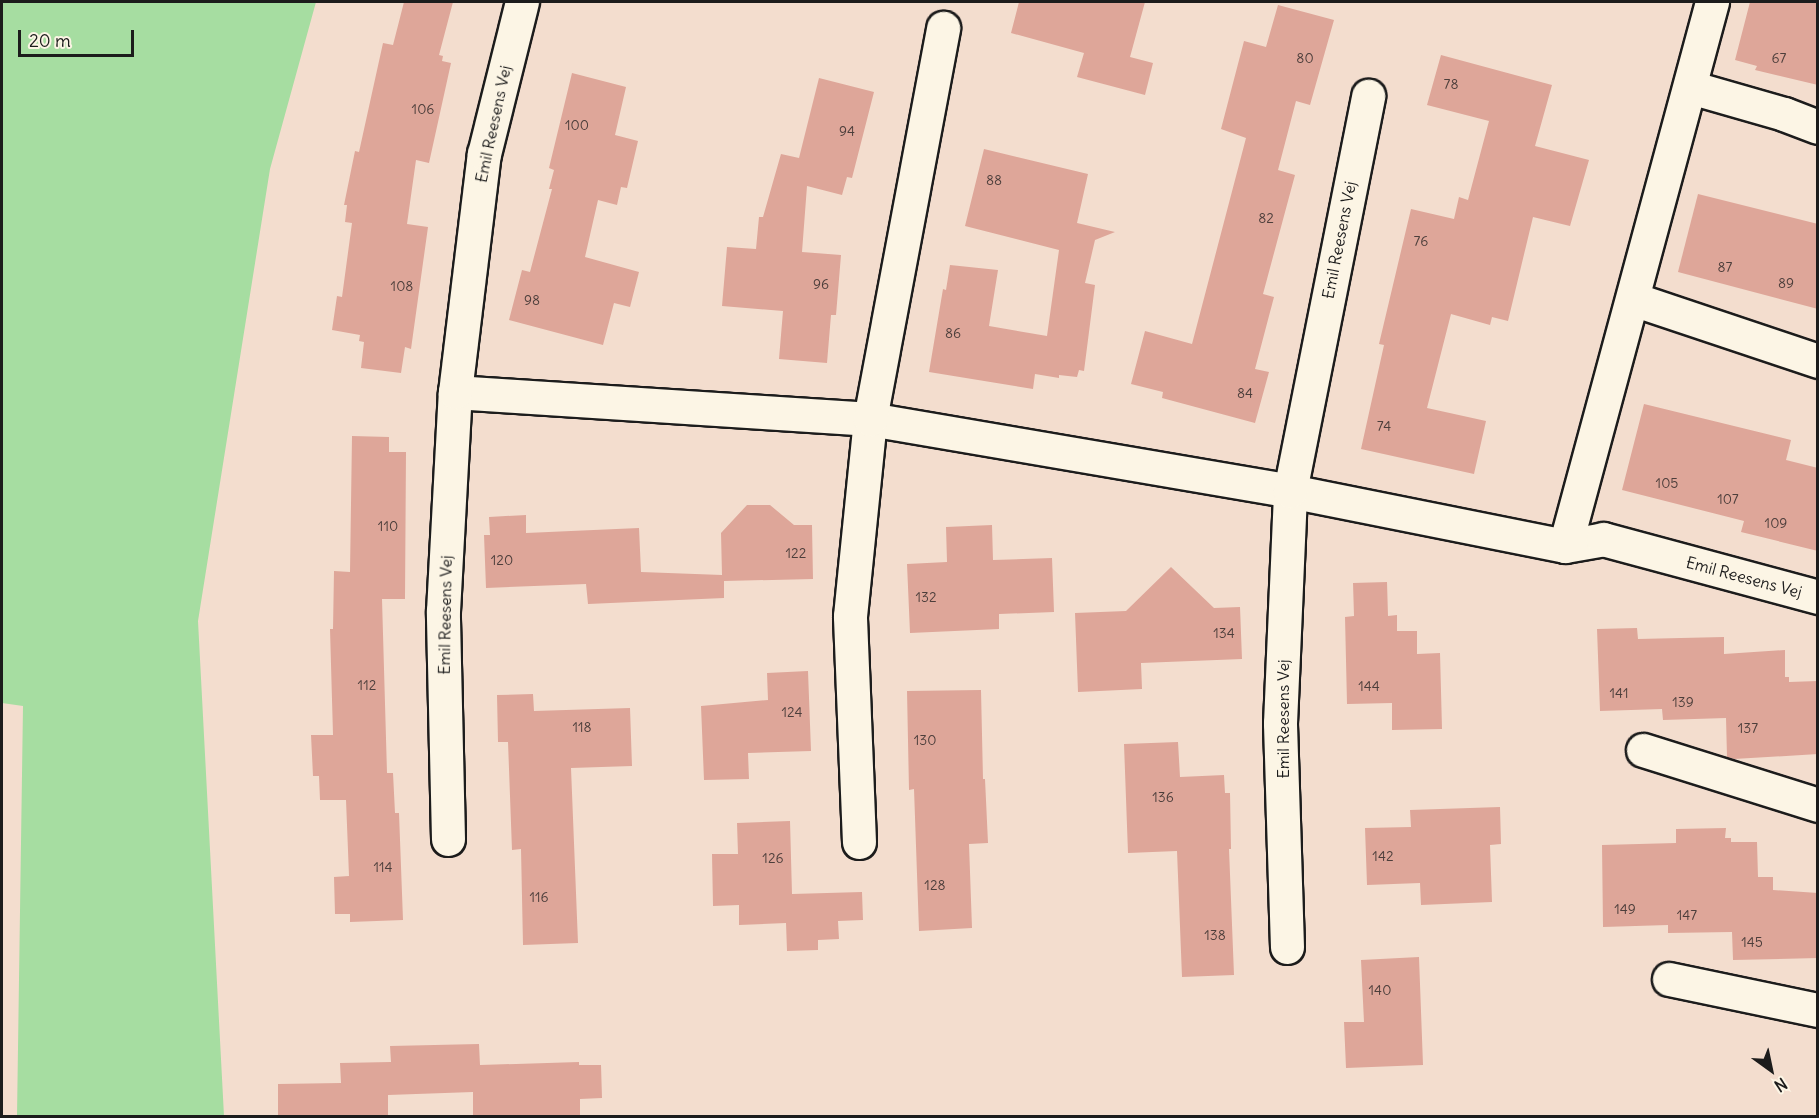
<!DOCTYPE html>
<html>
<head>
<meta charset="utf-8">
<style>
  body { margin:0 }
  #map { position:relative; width:1819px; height:1118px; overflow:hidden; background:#f3ddce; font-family:Delius,sans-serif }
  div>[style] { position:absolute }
  .green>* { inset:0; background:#a6dda1 }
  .building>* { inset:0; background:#dea699 }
  .roads { filter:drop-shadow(2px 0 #1c1c1c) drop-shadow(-2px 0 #1c1c1c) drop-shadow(0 2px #1c1c1c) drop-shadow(0 -2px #1c1c1c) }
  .minor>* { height:33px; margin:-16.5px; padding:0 16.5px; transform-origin:16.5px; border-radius:16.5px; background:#fcf5e5 }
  span { translate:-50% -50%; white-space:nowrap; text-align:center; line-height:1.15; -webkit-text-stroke:6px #fcf5e5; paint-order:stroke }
  .number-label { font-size:14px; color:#4c3e3b }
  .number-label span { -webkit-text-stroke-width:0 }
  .street-label { font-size:16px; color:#1c1c1c }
  .frame { position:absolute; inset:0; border:3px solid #1c1c1c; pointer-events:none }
  .north { position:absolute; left:1741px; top:1040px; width:60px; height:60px; -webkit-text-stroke:4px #fcf5e5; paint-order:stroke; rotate:147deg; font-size:16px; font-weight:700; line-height:24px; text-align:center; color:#1c1c1c }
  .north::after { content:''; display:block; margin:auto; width:21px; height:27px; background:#1c1c1c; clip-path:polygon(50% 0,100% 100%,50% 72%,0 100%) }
  .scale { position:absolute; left:18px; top:30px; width:116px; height:27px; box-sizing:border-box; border:3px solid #1c1c1c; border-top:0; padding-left:8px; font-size:18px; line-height:21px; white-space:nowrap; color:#1c1c1c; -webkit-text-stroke:4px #fcf5e5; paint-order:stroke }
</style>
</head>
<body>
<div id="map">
  <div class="green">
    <i style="clip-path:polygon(2px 2px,316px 2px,270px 169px,198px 621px,224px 1116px,17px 1116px,23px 706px,2px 703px)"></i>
  </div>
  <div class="building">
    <i style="clip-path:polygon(404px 2px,453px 2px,439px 55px,443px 56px,442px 61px,451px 63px,429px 163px,416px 160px,407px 224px,428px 227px,411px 349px,405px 347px,401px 373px,361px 368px,364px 342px,359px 341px,360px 335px,332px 330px,337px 296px,342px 297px,352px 223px,345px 222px,347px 205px,344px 205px,355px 151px,359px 152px,383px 43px,393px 45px)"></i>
    <i style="clip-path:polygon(1019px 2px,1145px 2px,1130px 57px,1153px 63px,1145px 95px,1077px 77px,1084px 53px,1011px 33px)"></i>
    <i style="clip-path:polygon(1750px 2px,1818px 2px,1818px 85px,1755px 70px,1757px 66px,1735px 60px)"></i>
    <i style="clip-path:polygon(1278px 5px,1334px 20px,1310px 105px,1296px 101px,1278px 170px,1295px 175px,1263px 294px,1274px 297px,1255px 369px,1269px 372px,1255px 423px,1162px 398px,1163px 392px,1131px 384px,1145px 331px,1192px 344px,1246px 138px,1221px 129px,1244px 41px,1266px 47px)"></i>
    <i style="clip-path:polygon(1441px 55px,1552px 85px,1535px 146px,1589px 160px,1570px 226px,1533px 217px,1508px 321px,1492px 317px,1490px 325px,1451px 314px,1427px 408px,1486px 421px,1474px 474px,1361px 449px,1384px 345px,1379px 344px,1411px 209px,1454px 219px,1459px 197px,1468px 200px,1489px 121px,1427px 105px)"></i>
    <i style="clip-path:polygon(572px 73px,626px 87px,615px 135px,638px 141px,627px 188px,621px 187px,617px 205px,598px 200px,585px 257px,639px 272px,630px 307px,614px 303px,603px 345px,509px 320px,522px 270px,530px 272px,552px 189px,549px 189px,554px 170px,549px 168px)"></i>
    <i style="clip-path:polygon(819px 78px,874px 92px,852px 178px,847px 177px,842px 195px,807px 186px,802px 252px,841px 255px,836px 315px,831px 315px,827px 363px,779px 359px,783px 311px,722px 306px,727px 247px,756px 249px,759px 217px,763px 217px,781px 154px,799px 158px)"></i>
    <i style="clip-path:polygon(984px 149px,1088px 174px,1077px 223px,1115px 232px,1095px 240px,1085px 283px,1095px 285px,1084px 371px,1079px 370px,1077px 377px,1059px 375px,1059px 378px,1035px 374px,1033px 389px,929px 372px,943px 289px,946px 290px,950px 265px,998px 270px,989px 326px,1047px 336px,1059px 250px,965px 226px)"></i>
    <i style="clip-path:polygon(1698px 194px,1818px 224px,1818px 309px,1678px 272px)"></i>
    <i style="clip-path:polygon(1644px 404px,1791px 440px,1786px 460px,1818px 468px,1818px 551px,1741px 532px,1744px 521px,1622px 490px)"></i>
    <i style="clip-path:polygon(352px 436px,389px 437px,389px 452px,406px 452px,405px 599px,382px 599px,387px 773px,393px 773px,395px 813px,399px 813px,403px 920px,350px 922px,350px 914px,335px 914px,334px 877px,349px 876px,346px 800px,320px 800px,319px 776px,313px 776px,311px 735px,333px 735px,330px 629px,333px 629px,334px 571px,350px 572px)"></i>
    <i style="clip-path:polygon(747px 505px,770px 505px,794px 525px,812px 525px,813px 579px,724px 581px,724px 598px,588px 604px,586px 584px,486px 588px,484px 535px,490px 535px,489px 517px,526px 515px,526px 533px,639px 528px,641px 572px,722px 575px,721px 533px)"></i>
    <i style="clip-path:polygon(992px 525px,993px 560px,1052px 558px,1054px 612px,999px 614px,999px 629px,910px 633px,907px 564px,947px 562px,946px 527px)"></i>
    <i style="clip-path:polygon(1171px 567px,1214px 608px,1240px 607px,1242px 659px,1141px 663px,1142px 689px,1078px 692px,1075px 613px,1126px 611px)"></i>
    <i style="clip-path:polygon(1387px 582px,1388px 616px,1397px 615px,1397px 631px,1417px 631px,1417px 654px,1440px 653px,1442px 729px,1392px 730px,1392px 703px,1347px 704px,1345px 617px,1354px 616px,1353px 583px)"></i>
    <i style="clip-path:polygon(1637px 628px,1638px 639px,1724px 637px,1724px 654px,1785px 650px,1785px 677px,1789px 677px,1789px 682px,1818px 681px,1818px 754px,1734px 759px,1727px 757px,1726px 718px,1663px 720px,1662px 709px,1600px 711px,1597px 629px)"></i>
    <i style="clip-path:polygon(808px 671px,811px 751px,748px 753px,749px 779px,704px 780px,701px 706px,768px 700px,767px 673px)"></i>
    <i style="clip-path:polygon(981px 690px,983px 779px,985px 779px,988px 843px,969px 844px,972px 928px,919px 931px,914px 789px,909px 790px,907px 691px)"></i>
    <i style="clip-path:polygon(533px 694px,534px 711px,630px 708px,632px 766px,571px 768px,578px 943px,523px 945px,521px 849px,512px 850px,508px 742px,498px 742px,497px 695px)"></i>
    <i style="clip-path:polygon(1178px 742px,1180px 777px,1224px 775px,1225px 793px,1230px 793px,1231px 849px,1229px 849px,1234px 975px,1182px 977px,1177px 851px,1128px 853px,1124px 744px)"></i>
    <i style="clip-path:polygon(1500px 807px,1501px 844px,1490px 845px,1492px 902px,1421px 905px,1420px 883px,1367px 885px,1365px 828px,1411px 827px,1410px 810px)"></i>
    <i style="clip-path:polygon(790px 821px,792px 894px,862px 892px,863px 920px,838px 921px,839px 939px,818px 940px,818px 950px,787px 951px,786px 923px,739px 925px,739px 905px,713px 906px,712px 854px,738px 854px,737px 823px)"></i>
    <i style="clip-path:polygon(1726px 828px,1725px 838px,1731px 838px,1731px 842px,1757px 842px,1758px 877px,1773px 877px,1773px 890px,1818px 893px,1818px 958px,1733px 960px,1732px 932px,1668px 933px,1668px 925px,1603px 927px,1602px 845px,1676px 843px,1676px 829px)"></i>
    <i style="clip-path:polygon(1419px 957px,1423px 1065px,1346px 1068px,1344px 1022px,1364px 1022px,1361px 960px)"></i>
    <i style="clip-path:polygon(479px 1044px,480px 1065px,579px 1062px,579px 1065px,601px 1065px,602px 1098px,580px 1099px,580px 1116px,473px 1116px,473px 1092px,388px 1095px,388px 1116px,278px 1116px,278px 1084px,341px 1083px,340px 1063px,391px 1062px,390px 1046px)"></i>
  </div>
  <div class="roads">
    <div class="minor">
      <i style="left:1690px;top:87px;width:98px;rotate:16deg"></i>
      <i style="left:1784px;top:114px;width:36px;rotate:21deg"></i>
      <i style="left:1633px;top:299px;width:195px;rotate:18.5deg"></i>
      <i style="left:455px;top:392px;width:416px;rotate:3.7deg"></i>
      <i style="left:870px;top:419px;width:426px;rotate:9.7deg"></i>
      <i style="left:1290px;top:491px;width:280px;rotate:11.3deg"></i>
      <i style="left:1565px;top:546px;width:564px;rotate:-74.88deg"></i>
      <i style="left:1565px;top:546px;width:39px;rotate:-10deg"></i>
      <i style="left:1603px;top:539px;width:223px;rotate:15.1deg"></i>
      <i style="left:1643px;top:750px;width:183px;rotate:17.4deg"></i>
      <i style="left:448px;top:839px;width:228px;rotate:-91.3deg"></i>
      <i style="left:443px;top:611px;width:219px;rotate:-86.9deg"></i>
      <i style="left:455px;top:392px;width:240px;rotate:-83.1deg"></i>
      <i style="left:484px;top:154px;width:157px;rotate:-76deg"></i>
      <i style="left:859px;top:842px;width:226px;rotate:-92.3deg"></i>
      <i style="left:850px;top:616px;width:198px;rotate:-84.2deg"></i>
      <i style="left:870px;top:419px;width:398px;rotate:-79.4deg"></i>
      <i style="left:1287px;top:947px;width:224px;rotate:-91.8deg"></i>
      <i style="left:1280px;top:723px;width:232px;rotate:-87.5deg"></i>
      <i style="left:1290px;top:491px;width:403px;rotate:-78.8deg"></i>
      <i style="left:1669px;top:979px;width:152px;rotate:11.8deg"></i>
    </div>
  </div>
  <div class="number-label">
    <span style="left:1305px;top:58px">80</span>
    <span style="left:1779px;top:58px">67</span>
    <span style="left:1451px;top:84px">78</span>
    <span style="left:423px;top:109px">106</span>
    <span style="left:577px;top:125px">100</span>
    <span style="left:847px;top:131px">94</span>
    <span style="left:994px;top:180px">88</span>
    <span style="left:1266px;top:218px">82</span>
    <span style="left:1421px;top:241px">76</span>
    <span style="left:1725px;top:267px">87</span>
    <span style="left:1786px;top:283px">89</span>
    <span style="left:821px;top:284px">96</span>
    <span style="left:402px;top:286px">108</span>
    <span style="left:532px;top:300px">98</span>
    <span style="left:953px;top:333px">86</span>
    <span style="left:1245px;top:393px">84</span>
    <span style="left:1384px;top:426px">74</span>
    <span style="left:1667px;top:483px">105</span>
    <span style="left:1728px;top:499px">107</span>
    <span style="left:1776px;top:523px">109</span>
    <span style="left:388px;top:526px">110</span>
    <span style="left:796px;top:553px">122</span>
    <span style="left:502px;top:560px">120</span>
    <span style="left:926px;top:597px">132</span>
    <span style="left:1224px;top:633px">134</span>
    <span style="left:367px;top:685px">112</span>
    <span style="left:1369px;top:686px">144</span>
    <span style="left:1619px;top:693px">141</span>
    <span style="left:1683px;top:702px">139</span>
    <span style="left:792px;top:712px">124</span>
    <span style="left:582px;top:727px">118</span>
    <span style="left:1748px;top:728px">137</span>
    <span style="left:925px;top:740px">130</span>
    <span style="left:1163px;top:797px">136</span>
    <span style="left:1383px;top:856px">142</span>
    <span style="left:773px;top:858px">126</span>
    <span style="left:383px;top:867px">114</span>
    <span style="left:935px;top:885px">128</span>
    <span style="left:539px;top:897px">116</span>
    <span style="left:1625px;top:909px">149</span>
    <span style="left:1687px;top:915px">147</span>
    <span style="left:1215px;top:935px">138</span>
    <span style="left:1752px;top:942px">145</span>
    <span style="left:1380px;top:990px">140</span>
  </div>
  <div class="street-label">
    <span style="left:493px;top:124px;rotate:-78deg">Emil Reesens Vej</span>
    <span style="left:1339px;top:240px;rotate:-79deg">Emil Reesens Vej</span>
    <span style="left:1744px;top:577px;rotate:15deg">Emil Reesens Vej</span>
    <span style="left:445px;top:615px;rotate:-89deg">Emil Reesens Vej</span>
    <span style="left:1283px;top:719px;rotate:-90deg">Emil Reesens Vej</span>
  </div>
  <div class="frame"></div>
  <div class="north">N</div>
  <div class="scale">20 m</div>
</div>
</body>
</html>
